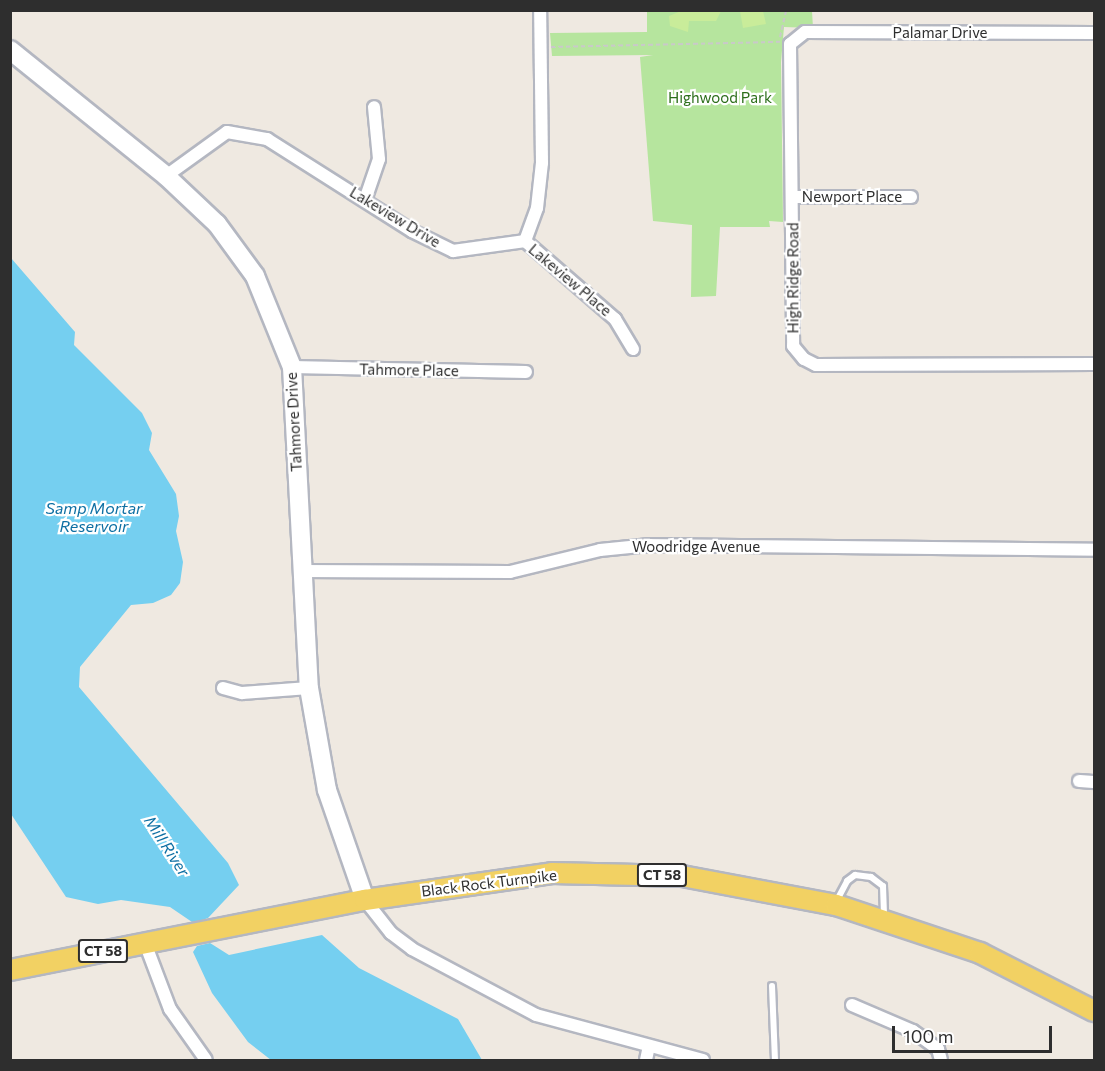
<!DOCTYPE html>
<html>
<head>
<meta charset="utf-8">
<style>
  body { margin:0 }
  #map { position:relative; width:1105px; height:1071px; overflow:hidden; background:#efe9e1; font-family:Commissioner,sans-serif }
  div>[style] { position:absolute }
  .green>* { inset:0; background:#b6e59e }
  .pitch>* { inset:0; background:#c9ec9a }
  .water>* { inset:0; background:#75cff0 }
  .path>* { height:2px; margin-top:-1px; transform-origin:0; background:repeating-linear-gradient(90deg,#c9c9c9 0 4.5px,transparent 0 7.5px) }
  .roads { filter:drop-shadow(2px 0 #b4b7c1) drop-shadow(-2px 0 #b4b7c1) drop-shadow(0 2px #b4b7c1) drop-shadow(0 -2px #b4b7c1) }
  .lane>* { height:6px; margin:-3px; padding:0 3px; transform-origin:3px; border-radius:3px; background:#fff }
  .street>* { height:12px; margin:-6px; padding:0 6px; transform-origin:6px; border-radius:6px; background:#fff }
  .secondary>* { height:18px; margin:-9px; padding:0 9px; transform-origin:9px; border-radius:9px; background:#fff }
  .primary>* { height:20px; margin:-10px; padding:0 10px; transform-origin:10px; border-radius:10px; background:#f2d163 }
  span { translate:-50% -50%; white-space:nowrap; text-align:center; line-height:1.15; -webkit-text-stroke:4.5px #fff; paint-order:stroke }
  .shield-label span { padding:2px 4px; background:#fff; border:2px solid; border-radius:4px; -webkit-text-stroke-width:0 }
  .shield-label { font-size:14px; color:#2e2e2e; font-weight:700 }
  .street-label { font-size:15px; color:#2e2e2e }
  .park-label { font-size:15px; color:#2c6e1b }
  .water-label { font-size:16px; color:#0d6fa3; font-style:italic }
  .frame { position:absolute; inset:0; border:12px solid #2e2e2e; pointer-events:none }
  .scale { position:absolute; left:892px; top:1026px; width:160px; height:27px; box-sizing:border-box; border:3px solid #2e2e2e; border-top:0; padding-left:8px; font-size:18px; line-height:21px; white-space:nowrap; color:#2e2e2e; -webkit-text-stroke:4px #fff; paint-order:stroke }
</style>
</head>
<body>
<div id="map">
  <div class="green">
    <i style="clip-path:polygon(647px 11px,812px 11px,813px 28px,784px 27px,781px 62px,783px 222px,769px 221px,770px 227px,720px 227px,716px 296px,691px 297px,692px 225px,653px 221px,640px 57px,653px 55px,552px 56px,550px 33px,647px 32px)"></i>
  </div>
  <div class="pitch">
    <i style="clip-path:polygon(681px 11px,721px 11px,716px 21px,689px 21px,688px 32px,670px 26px,669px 16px)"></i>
    <i style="clip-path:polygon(740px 11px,763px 11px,766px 24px,743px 28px)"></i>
  </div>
  <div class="water">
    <i style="clip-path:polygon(11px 258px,75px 332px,74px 345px,142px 413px,152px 433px,149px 450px,176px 494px,179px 516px,176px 531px,183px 562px,180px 583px,171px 595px,153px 603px,131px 605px,80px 667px,79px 687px,228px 863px,239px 885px,208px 918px,200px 921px,192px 922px,170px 907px,121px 900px,98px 904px,66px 897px,11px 814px)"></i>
    <i style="clip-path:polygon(322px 935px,359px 968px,458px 1019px,482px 1060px,271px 1060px,248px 1042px,212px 993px,193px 952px,197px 946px,210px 943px,229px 955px)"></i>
  </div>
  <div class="path">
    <i style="left:780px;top:37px;width:28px;rotate:-77deg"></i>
    <i style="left:551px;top:47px;width:229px;rotate:-1.3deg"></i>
  </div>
  <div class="roads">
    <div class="lane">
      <i style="left:836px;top:902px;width:24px;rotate:-62deg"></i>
      <i style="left:847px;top:881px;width:10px;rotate:-37deg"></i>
      <i style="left:855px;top:875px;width:16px;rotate:7deg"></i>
      <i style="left:871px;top:877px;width:15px;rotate:37deg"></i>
      <i style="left:883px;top:886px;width:31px;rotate:88deg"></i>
      <i style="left:772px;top:986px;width:74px;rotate:87.7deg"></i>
    </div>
    <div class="street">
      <i style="left:1094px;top:33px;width:289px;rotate:-179.8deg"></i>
      <i style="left:805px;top:32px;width:19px;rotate:141deg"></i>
      <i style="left:790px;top:44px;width:302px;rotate:89.4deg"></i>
      <i style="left:793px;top:346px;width:17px;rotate:50deg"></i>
      <i style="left:804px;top:359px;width:13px;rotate:27deg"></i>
      <i style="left:816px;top:365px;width:278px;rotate:-0.2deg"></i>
      <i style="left:166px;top:176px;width:75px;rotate:-35.8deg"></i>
      <i style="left:227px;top:132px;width:41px;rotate:9.9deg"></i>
      <i style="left:267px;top:139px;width:172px;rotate:32.4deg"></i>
      <i style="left:412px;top:231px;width:46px;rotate:26deg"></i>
      <i style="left:453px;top:251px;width:73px;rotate:-7.9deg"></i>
      <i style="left:794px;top:197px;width:117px"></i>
      <i style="left:365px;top:200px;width:43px;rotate:-71.1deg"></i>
      <i style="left:379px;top:159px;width:52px;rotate:-95.5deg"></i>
      <i style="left:525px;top:241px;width:35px;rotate:-70deg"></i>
      <i style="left:537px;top:208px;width:45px;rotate:-83.7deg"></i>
      <i style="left:542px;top:163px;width:153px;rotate:-90.7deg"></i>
      <i style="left:525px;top:241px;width:119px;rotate:40.9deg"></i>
      <i style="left:615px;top:319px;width:35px;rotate:59deg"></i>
      <i style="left:292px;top:367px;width:234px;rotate:1.2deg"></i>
      <i style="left:301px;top:571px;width:209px;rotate:0.3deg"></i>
      <i style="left:510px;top:572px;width:93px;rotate:-13.7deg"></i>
      <i style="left:600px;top:550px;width:50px;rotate:-5.7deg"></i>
      <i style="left:650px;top:545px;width:444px;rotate:0.6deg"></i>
      <i style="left:223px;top:688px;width:20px;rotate:15deg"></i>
      <i style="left:242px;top:693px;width:67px;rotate:-4.3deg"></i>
      <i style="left:1079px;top:781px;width:15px;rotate:4deg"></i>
      <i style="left:365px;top:900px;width:42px;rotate:51.8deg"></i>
      <i style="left:391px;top:933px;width:26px;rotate:37deg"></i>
      <i style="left:412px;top:949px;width:140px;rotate:28deg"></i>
      <i style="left:536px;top:1015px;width:173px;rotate:15.1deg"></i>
      <i style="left:145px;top:943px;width:71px;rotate:69.3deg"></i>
      <i style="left:170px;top:1009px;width:62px;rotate:54.8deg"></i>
      <i style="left:852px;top:1005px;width:66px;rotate:23.1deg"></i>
      <i style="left:913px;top:1031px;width:31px;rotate:36deg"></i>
      <i style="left:938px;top:1049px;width:11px;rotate:75deg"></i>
      <i style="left:646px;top:1060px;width:14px;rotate:-78deg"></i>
    </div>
    <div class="secondary">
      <i style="left:10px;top:50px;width:201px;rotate:38.9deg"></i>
      <i style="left:166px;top:176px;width:70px;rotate:43.3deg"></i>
      <i style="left:217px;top:224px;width:64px;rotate:53.8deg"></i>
      <i style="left:255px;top:276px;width:98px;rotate:67.9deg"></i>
      <i style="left:292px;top:367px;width:321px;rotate:87deg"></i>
      <i style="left:309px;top:688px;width:104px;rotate:80deg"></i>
      <i style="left:327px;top:790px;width:116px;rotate:70.9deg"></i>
    </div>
    <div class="primary">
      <i style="left:10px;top:970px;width:362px;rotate:-11.2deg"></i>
      <i style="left:365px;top:900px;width:189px;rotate:-8.2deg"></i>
      <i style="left:552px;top:873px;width:130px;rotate:1.3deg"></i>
      <i style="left:682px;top:876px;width:157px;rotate:10.7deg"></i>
      <i style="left:836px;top:905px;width:152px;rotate:18.4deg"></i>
      <i style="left:980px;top:953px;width:128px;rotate:27deg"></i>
    </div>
  </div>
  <div class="shield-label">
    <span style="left:662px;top:875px">CT 58</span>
    <span style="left:103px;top:951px">CT 58</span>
  </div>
  <div class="street-label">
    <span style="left:940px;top:33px">Palamar Drive</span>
    <span style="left:852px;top:197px">Newport Place</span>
    <span style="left:395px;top:217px;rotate:31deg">Lakeview Drive</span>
    <span style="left:793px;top:278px;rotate:-90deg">High Ridge Road</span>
    <span style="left:570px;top:280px;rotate:40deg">Lakeview Place</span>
    <span style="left:409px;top:370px;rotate:1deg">Tahmore Place</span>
    <span style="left:294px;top:422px;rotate:-93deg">Tahmore Drive</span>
    <span style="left:696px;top:547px">Woodridge Avenue</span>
    <span style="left:489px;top:883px;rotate:-7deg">Black Rock Turnpike</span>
  </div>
  <div class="park-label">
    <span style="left:720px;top:98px">Highwood Park</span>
  </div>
  <div class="water-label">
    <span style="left:94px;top:517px">Samp Mortar<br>Reservoir</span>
    <span style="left:167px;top:846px;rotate:57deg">Mill River</span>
  </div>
  <div class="frame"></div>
  <div class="scale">100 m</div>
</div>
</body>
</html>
